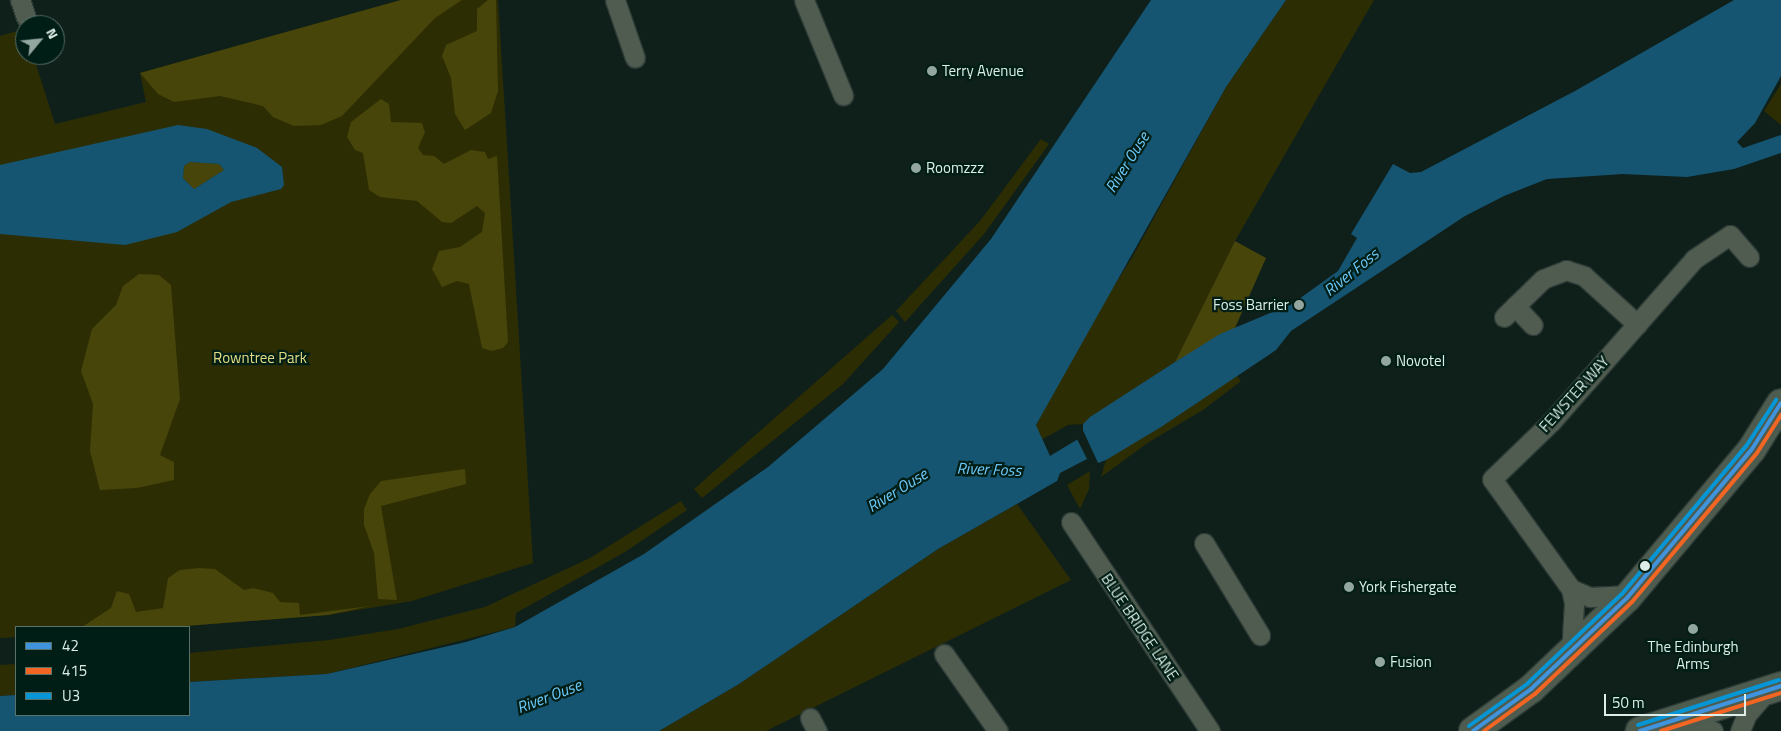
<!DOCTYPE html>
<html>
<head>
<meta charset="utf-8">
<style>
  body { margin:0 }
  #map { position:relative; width:1781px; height:731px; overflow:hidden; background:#0f201b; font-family:"Titillium Web",sans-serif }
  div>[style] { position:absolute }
  .green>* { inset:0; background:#2d2d04 }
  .forest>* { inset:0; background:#47450a }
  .water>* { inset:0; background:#155571 }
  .pier>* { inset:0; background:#0f201b }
  .roads { filter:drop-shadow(1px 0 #2d3b37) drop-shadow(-1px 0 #2d3b37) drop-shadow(0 1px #2d3b37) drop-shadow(0 -1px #2d3b37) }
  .minor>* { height:19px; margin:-9.5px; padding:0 9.5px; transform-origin:9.5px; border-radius:9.5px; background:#515c51 }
  .primary>* { height:28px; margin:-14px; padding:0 14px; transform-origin:14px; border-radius:14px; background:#4d5c4e }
  .bus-1>* { height:4px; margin:-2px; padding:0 2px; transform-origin:2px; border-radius:2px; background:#4094de }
  .bus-2>* { height:4px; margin:-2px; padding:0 2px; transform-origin:2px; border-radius:2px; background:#f26522 }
  .bus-3>* { height:4px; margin:-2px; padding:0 2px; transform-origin:2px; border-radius:2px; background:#0696d5 }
  .dots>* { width:14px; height:14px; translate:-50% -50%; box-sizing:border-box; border:2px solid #001e15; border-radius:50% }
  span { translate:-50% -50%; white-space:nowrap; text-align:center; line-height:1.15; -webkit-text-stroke:4.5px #001e15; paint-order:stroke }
  .poi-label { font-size:15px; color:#dceee7 }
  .left { translate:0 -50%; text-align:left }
  .right { translate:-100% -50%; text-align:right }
  .park-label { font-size:15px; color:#e1dc82 }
  .street-label { font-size:15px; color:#dceee7 }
  .water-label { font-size:16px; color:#6dcafb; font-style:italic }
  .legend { position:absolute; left:15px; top:626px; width:175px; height:90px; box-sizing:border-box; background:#001e15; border:1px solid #587169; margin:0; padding:6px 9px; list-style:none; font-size:15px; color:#dceee7 }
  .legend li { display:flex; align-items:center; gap:10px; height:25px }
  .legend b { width:25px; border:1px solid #587169 }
  .north { position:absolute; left:15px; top:15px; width:50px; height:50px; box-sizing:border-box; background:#001e15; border:1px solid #587169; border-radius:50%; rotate:62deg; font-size:14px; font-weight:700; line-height:20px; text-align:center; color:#dceee7 }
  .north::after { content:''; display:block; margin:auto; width:18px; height:22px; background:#94a6a0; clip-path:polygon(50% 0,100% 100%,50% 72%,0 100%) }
  .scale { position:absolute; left:1604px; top:694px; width:142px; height:22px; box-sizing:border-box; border:2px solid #dceee7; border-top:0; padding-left:6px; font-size:15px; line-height:18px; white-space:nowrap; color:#dceee7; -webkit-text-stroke:4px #001e15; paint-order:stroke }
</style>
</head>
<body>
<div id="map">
  <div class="green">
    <i style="clip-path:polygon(401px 0,498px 0,533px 563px,412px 601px,328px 615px,172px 627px,16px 627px,16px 637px,0 638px,0 36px,24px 29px,25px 55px,33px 55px,55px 124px,146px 102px,140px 73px)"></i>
    <i style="clip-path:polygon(1286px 0,1374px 0,1235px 241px,1175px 362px,1083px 424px,1068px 425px,1041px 440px,1036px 425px,1095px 316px,1133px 256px,1226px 87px)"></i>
    <i style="clip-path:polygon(1781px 84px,1781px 125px,1764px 111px)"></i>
    <i style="clip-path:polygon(1041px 139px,1049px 144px,984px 234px,905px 322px,896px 311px,980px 221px)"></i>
    <i style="clip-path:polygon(892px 315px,899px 322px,843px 384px,702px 498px,694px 489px)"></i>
    <i style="clip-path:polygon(1236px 374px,1241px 381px,1203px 410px,1149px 442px,1101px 477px,1106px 460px)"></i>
    <i style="clip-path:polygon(1090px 471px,1089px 489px,1080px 509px,1067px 485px)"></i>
    <i style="clip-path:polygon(681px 501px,687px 510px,625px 552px,516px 613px,515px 627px,327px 674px,189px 682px,189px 653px,329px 640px,398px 629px,485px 607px,590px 558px)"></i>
    <i style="clip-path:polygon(1017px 504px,1071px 580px,766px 731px,659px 731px,739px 684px,938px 549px)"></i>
    <i style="clip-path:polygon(16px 664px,16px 695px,0 696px,0 665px)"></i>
  </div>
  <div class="forest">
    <i style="clip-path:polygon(401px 0,462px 0,435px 18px,342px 116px,321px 125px,294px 126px,273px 117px,263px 106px,220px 96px,174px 102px,158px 94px,140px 73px)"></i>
    <i style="clip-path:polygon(488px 0,496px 0,498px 91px,491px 113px,465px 130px,455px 114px,451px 78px,442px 56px,446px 45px,477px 31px,477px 9px)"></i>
    <i style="clip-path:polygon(381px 99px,389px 104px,391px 122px,422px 123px,425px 132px,418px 148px,423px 155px,434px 156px,444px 164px,471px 150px,485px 152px,488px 159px,497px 156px,508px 342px,503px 348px,492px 351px,482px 348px,469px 284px,457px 281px,442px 287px,432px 269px,439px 251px,460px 247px,482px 232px,485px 213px,477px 206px,451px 223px,442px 222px,417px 201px,380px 197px,369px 190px,363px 153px,355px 150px,347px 137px,351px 122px)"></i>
    <i style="clip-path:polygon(190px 162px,219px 164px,224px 170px,194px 189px,183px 178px,184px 166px)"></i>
    <i style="clip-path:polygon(1235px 241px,1266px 258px,1235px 328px,1175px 362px)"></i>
    <i style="clip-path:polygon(139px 274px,159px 275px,171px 285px,180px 399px,160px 455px,174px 462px,174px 480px,137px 488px,100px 490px,90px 451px,93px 404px,81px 371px,92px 329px,116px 305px,123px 286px)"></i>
    <i style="clip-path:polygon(465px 469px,466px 484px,381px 506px,397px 600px,378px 599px,374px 553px,364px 525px,364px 509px,370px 494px,381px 481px)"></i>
    <i style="clip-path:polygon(199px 568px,215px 569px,244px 590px,253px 588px,273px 593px,280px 602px,299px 603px,300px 615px,370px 606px,328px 615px,172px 627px,82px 627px,111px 608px,117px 591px,129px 594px,136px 612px,163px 608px,168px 578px,180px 570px)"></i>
  </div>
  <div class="water">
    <i style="clip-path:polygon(1151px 0,1286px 0,1226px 87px,1036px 425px,1050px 456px,1083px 436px,1083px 424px,1090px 417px,1175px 362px,1220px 334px,1292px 304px,1338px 271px,1357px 238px,1351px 234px,1393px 164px,1410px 173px,1421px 172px,1575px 91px,1734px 0,1781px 0,1781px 76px,1755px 123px,1737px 142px,1743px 148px,1781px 135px,1781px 153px,1734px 169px,1687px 177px,1623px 174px,1547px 179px,1504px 196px,1465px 216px,1291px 331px,1276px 350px,1161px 427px,1106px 460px,1098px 463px,1087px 459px,1060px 473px,1057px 481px,938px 549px,739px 684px,659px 731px,0 731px,0 696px,16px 695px,16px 715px,189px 715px,189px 682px,327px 674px,466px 642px,515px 627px,644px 554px,768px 467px,883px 369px,991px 239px)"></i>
    <i style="clip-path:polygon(evenodd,178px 125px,207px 129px,257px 148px,282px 167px,284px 185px,281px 189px,231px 202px,177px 232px,125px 245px,0 234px,0 165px,178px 125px,190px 162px,219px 164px,224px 170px,194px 189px,183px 178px,184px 166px,190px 162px)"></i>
  </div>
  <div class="pier">
    <i style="clip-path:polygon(1081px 426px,1099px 465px,1088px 461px,1076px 437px,1080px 434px)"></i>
  </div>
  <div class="roads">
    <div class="minor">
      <i style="left:20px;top:0;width:18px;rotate:71deg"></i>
      <i style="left:615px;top:0;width:61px;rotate:71deg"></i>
      <i style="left:804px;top:0;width:103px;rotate:67.7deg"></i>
      <i style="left:1515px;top:306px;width:26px;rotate:47deg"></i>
      <i style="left:1504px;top:317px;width:54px;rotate:-44.3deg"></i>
      <i style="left:1543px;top:279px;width:25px;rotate:-21deg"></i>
      <i style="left:1566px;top:270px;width:19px;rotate:18deg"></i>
      <i style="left:1584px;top:276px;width:72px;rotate:42.2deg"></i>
      <i style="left:1071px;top:522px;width:251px;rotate:56.4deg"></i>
      <i style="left:1204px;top:543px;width:108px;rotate:58.7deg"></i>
      <i style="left:1571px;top:589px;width:21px;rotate:23deg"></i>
      <i style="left:1590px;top:597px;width:40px;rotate:-2.9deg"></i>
      <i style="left:944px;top:654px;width:94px;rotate:55deg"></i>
      <i style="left:1571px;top:654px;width:51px;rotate:-86.6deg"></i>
      <i style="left:1574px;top:603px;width:14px;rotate:-102deg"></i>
      <i style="left:1571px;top:589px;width:135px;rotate:-125.7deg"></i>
      <i style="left:1492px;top:479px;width:82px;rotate:-44deg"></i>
      <i style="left:1551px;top:422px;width:217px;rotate:-48.7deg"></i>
      <i style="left:1694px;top:259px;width:43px;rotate:-33.7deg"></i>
      <i style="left:1730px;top:235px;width:29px;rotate:49deg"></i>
      <i style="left:810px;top:718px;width:15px;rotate:62deg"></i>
      <i style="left:1681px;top:720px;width:34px;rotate:19deg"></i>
      <i style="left:1740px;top:731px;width:18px;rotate:-68deg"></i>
      <i style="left:1747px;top:714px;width:29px;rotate:-49deg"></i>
    </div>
    <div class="primary">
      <i style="left:1473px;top:731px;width:72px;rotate:-35.9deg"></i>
      <i style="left:1531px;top:689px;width:132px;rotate:-43.5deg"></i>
      <i style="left:1627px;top:598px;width:194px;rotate:-50deg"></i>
      <i style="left:1752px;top:449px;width:54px;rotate:-57.8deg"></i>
      <i style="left:1640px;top:731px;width:148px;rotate:-17.7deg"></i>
    </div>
  </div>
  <div class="bus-1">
    <i style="left:1473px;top:731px;width:72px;rotate:-35.9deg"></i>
    <i style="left:1531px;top:689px;width:132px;rotate:-43.5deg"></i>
    <i style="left:1627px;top:598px;width:194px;rotate:-50deg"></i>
    <i style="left:1752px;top:449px;width:54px;rotate:-57.8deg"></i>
    <i style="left:1640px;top:731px;width:148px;rotate:-17.7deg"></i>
  </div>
  <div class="bus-2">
    <i style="left:1484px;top:731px;width:63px;rotate:-36deg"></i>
    <i style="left:1535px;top:694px;width:134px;rotate:-43.5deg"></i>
    <i style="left:1632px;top:602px;width:194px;rotate:-50deg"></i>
    <i style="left:1757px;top:453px;width:45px;rotate:-57.7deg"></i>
    <i style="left:1661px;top:731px;width:126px;rotate:-17.6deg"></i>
  </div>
  <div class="bus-3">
    <i style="left:1638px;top:725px;width:148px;rotate:-17.7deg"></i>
    <i style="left:1469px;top:726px;width:72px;rotate:-35.9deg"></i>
    <i style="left:1527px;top:684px;width:131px;rotate:-43.5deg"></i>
    <i style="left:1622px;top:594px;width:194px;rotate:-50deg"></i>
    <i style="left:1747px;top:445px;width:54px;rotate:-57.2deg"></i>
  </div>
  <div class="dots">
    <i style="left:932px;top:71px;background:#94a6a0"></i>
    <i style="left:916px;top:168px;background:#94a6a0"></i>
    <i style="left:1299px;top:305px;background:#94a6a0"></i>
    <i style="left:1386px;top:361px;background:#94a6a0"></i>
    <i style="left:1645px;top:566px;background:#dceee7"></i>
    <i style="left:1349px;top:587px;background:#94a6a0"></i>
    <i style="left:1693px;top:629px;background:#94a6a0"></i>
    <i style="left:1380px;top:662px;background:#94a6a0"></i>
  </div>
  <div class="poi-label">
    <span class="left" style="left:942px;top:71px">Terry Avenue</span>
    <span class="left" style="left:926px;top:168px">Roomzzz</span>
    <span class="right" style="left:1289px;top:305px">Foss Barrier</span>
    <span class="left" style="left:1396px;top:361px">Novotel</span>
    <span class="left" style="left:1359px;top:587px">York Fishergate</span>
    <span style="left:1693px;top:655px">The Edinburgh<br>Arms</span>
    <span class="left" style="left:1390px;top:662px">Fusion</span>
  </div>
  <div class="park-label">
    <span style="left:260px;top:358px">Rowntree Park</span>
  </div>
  <div class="street-label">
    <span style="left:1574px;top:394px;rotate:-48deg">FEWSTER WAY</span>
    <span style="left:1140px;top:627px;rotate:56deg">BLUE BRIDGE LANE</span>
  </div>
  <div class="water-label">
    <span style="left:1127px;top:162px;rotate:-58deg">River Ouse</span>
    <span style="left:1351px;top:272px;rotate:-39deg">River Foss</span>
    <span style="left:989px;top:469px;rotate:2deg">River Foss</span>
    <span style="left:897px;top:490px;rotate:-32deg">River Ouse</span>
    <span style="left:549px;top:696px;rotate:-21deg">River Ouse</span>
  </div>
  <ul class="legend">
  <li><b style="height:6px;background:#4094de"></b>42</li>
  <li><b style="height:6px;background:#f26522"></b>415</li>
  <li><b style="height:6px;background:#0696d5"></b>U3</li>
  </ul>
  <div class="north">N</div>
  <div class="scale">50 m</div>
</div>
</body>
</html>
